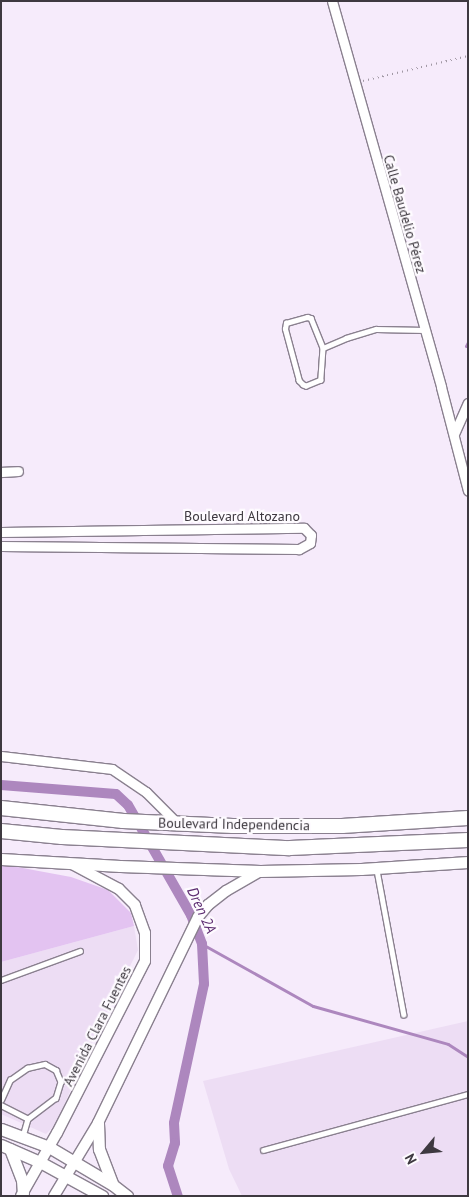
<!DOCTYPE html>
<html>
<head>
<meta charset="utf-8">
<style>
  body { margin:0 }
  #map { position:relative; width:469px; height:1197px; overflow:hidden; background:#f6ebfb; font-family:"PT Sans",sans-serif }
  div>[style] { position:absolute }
  .built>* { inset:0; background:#edddf4 }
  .green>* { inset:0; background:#e3c3f1 }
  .stream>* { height:3px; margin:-1.5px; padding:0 1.5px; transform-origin:1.5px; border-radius:1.5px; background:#ad87be }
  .canal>* { height:10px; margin:-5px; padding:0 5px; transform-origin:5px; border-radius:5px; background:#ad87be }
  .path>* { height:2px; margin-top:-1px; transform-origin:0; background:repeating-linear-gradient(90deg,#a198a4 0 1px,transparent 0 5px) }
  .roads { filter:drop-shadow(1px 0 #8a808f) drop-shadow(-1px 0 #8a808f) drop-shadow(0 1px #8a808f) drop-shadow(0 -1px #8a808f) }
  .service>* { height:4.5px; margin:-2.25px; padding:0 2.25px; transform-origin:2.25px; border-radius:2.25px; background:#fff }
  .minor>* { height:9px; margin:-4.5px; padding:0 4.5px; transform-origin:4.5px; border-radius:4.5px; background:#fff }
  .tertiary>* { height:10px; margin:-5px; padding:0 5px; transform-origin:5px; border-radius:5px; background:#fff }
  .secondary>* { height:11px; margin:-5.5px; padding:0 5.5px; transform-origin:5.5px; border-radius:5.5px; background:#fff }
  .trunk>* { height:14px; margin:-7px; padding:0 7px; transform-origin:7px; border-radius:7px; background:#fff }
  span { translate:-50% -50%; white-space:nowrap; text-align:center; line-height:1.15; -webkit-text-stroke:4.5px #fefbff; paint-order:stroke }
  .street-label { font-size:14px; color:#3e3940 }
  .water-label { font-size:15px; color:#5e2e72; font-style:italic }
  .frame { position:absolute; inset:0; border:2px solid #3e3940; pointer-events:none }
  .north { position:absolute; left:399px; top:1127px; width:50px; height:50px; -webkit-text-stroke:4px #fefbff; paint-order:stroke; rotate:242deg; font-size:14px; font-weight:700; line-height:20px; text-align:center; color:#3e3940 }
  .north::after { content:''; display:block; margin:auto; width:18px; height:22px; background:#3e3940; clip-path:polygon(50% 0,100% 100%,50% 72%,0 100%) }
</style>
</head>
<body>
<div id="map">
  <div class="built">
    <i style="clip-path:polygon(134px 926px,138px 950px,84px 1059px,56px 1124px,46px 1134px,1px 1114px,1px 962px)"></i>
    <i style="clip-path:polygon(468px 1021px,468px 1196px,242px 1196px,229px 1169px,203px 1081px)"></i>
  </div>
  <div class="green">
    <i style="clip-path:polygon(1px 864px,71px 877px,108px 890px,131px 913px,134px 926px,1px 962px)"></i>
  </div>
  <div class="stream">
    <i style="left:466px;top:346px;width:4px;rotate:-63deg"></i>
    <i style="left:202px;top:944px;width:127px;rotate:29.2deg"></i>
    <i style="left:313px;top:1006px;width:140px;rotate:15.7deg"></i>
    <i style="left:448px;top:1044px;width:24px;rotate:33deg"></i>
  </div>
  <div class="canal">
    <i style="left:1px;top:785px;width:115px;rotate:4.5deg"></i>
    <i style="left:116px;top:794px;width:16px;rotate:43deg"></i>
    <i style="left:128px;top:805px;width:127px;rotate:60.2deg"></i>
    <i style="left:191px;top:915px;width:31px;rotate:69deg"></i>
    <i style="left:202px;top:944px;width:40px;rotate:87.1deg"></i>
    <i style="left:204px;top:984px;width:142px;rotate:102.2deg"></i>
    <i style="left:174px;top:1123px;width:20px;rotate:87deg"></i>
    <i style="left:175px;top:1143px;width:24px;rotate:107deg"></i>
    <i style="left:168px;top:1166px;width:32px;rotate:72deg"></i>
  </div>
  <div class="path">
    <i style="left:363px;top:81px;width:108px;rotate:-13.4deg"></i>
  </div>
  <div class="roads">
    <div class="service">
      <i style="left:323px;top:348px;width:32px;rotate:94deg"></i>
      <i style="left:321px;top:380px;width:16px;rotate:158deg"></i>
      <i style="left:306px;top:386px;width:3px;rotate:-162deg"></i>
      <i style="left:303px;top:385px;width:6px;rotate:-135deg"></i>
      <i style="left:299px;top:381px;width:54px;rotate:-105.1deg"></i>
      <i style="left:285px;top:329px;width:6px;rotate:-81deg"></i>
      <i style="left:286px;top:323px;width:22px;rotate:-16deg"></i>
      <i style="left:307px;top:317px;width:4px;rotate:14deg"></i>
      <i style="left:311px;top:318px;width:32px;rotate:68deg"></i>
      <i style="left:323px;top:348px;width:25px;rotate:-23deg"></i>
      <i style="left:346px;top:338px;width:31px;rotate:-17deg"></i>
      <i style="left:376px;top:329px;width:49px;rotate:1.2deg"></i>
      <i style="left:377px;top:870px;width:147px;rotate:79.5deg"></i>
      <i style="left:1px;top:980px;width:84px;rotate:-20.2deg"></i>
      <i style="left:1px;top:1100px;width:22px;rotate:-66deg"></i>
      <i style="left:10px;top:1080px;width:21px;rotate:-35deg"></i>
      <i style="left:27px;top:1068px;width:18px;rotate:-13deg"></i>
      <i style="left:45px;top:1064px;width:13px;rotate:29deg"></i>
      <i style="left:56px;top:1070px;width:13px;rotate:67deg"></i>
      <i style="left:61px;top:1082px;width:17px;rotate:107deg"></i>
      <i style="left:56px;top:1098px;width:35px;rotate:143deg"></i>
      <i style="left:1px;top:1105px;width:30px;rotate:27deg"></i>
      <i style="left:28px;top:1119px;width:18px;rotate:106deg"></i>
      <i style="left:263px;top:1150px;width:213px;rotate:-15.3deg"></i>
    </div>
    <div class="minor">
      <i style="left:332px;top:1px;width:401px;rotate:74.2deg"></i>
      <i style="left:441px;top:387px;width:107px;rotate:75.4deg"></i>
      <i style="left:454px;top:434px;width:34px;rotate:-66deg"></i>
      <i style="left:1px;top:472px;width:17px;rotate:-3deg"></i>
      <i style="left:1px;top:532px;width:303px;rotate:-0.8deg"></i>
      <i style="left:304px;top:528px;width:10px;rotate:45deg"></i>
      <i style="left:311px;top:535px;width:8px;rotate:97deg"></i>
      <i style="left:310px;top:543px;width:13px;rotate:151deg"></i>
      <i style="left:299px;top:549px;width:298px;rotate:-179.4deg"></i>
      <i style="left:1px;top:756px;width:112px;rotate:6.7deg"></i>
      <i style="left:112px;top:769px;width:41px;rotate:34.1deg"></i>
      <i style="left:146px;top:792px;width:44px;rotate:45deg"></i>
    </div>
    <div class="tertiary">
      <i style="left:21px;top:1196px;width:73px;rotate:-60.3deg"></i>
      <i style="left:57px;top:1133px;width:193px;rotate:-62.9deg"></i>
      <i style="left:145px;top:961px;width:28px;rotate:-90deg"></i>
      <i style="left:145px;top:933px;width:30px;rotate:-110deg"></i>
      <i style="left:135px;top:905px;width:23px;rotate:-135deg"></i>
      <i style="left:119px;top:889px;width:53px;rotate:-152deg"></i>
      <i style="left:54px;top:1196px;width:85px;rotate:-58.9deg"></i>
      <i style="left:98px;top:1123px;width:229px;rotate:-64.1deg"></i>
      <i style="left:198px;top:917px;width:16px;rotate:-50deg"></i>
      <i style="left:208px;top:905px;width:23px;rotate:-38deg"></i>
      <i style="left:226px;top:891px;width:39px;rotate:-30deg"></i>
    </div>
    <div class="secondary">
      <i style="left:1px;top:859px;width:119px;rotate:3.4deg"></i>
      <i style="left:120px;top:866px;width:140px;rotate:2deg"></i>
      <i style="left:260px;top:871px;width:101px;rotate:-1.1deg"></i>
      <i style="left:361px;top:869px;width:107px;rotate:-3.7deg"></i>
      <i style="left:98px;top:1123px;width:26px;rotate:88deg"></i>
      <i style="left:99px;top:1149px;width:36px;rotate:69deg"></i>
      <i style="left:1px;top:1129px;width:51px;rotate:20.6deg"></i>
      <i style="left:49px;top:1147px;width:74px;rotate:30.7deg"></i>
      <i style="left:113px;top:1185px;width:18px;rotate:38deg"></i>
      <i style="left:1px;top:1145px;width:43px;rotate:23.6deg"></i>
      <i style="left:40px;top:1162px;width:71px;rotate:28.7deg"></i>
      <i style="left:10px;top:1149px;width:33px;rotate:69deg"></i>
      <i style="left:22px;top:1180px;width:14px;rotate:86deg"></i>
    </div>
    <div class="trunk">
      <i style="left:1px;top:808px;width:123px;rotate:6.1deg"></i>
      <i style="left:123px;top:821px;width:110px;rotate:2.6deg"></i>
      <i style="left:233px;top:826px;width:109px"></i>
      <i style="left:342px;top:826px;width:126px;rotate:-3.6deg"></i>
      <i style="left:1px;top:831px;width:61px;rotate:5.6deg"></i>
      <i style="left:62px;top:837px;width:228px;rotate:2.8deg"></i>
      <i style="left:290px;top:848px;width:178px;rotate:-2.6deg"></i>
    </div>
  </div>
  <div class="street-label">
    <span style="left:405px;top:214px;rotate:74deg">Calle Baudelio Pérez</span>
    <span style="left:242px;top:516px">Boulevard Altozano</span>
    <span style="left:234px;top:824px;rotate:1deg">Boulevard Independencia</span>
    <span style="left:97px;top:1026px;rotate:-63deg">Avenida Clara Fuentes</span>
  </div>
  <div class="water-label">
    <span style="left:202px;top:910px;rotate:65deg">Dren 2A</span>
  </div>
  <div class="frame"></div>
  <div class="north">N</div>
</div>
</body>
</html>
